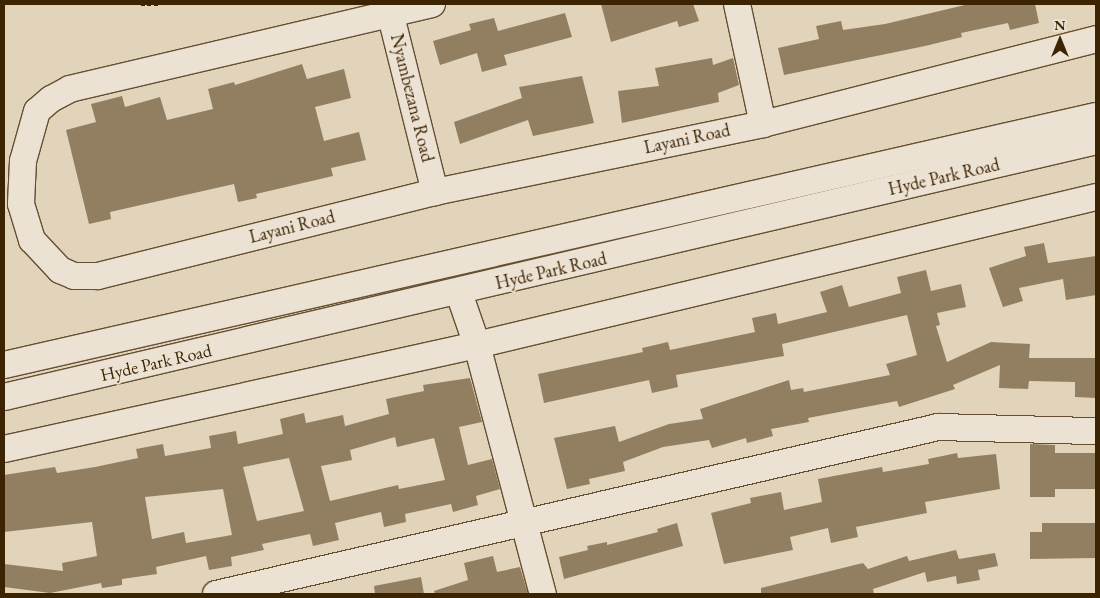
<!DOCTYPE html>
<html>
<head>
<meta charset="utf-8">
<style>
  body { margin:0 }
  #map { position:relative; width:1100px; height:598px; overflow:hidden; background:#e2d3bb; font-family:"EB Garamond",serif }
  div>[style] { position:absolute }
  .building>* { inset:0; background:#927f62 }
  .path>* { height:3px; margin-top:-1.5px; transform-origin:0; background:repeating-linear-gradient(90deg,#3c2302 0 4px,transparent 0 6.5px) }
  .roads { filter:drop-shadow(1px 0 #664f30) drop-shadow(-1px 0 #664f30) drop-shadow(0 1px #664f30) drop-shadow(0 -1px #664f30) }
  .minor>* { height:26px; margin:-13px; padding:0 13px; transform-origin:13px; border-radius:13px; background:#ece2d3 }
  span { translate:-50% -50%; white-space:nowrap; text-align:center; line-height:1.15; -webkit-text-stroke:4px #ece2d3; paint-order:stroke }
  .street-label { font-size:18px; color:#3c2302 }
  .frame { position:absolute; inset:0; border:5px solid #3c2302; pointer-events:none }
  .north { position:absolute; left:1035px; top:15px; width:50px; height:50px; -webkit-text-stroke:4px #ece2d3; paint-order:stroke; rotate:0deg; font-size:14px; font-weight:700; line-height:20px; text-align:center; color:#3c2302 }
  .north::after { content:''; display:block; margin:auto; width:18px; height:22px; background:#3c2302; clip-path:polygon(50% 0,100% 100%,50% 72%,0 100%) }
</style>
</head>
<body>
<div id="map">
  <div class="building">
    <i style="clip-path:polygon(601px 4px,693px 4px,699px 21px,679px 27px,677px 21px,611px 42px)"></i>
    <i style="clip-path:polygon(969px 4px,1035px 4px,1039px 23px,1010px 30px,1008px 23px,961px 33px,962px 37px,925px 46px,784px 75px,778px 48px,819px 39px,816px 26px,841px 21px,843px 30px,885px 24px)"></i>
    <i style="clip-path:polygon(565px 13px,572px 37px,504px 55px,507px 65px,482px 72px,477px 53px,440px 65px,433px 41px,471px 30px,469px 24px,494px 18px,498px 31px)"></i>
    <i style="clip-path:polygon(712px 58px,713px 65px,733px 58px,739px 85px,718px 93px,719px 102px,622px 123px,618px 91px,659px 86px,655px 68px)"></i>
    <i style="clip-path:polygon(302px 64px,307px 79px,344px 69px,351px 98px,315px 107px,324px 141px,359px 132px,366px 160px,331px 168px,333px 176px,256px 194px,257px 198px,238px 202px,234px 184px,110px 212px,111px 219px,89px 224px,66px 130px,96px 122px,91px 104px,122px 96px,125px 107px,160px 97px,167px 120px,213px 109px,208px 89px,234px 82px,235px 85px)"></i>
    <i style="clip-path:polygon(582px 76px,594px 123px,533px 136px,528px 120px,460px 144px,454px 122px,522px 98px,519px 87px)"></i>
    <i style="clip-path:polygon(1044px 243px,1048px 263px,1096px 256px,1096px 295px,1066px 300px,1063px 279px,1019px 288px,1023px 301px,1003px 307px,989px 268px,1026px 256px,1024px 247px)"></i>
    <i style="clip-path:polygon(926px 270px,931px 291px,961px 284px,966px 307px,937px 313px,940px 325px,936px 326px,947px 362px,991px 342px,1030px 344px,1029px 358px,1096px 358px,1096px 398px,1075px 397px,1075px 382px,1029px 381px,1028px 389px,999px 388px,1000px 365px,953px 385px,955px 389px,899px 407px,897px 401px,808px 418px,809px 422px,771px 429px,773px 436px,747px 443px,746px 438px,712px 448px,709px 440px,663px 447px,623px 462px,625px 471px,589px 479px,590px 484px,567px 489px,554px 438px,615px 426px,619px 442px,669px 424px,703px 419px,700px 409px,789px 380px,791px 390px,803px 388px,804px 392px,890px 375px,886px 364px,917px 355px,907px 315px,782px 344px,784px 356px,676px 375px,678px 387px,652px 393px,649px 380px,544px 403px,538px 374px,643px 352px,642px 348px,668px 342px,670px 350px,755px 332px,752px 318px,776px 313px,778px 324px,827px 312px,820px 292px,842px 285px,849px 307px,901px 293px,897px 277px)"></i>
    <i style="clip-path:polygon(evenodd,470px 378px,482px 422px,459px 427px,468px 465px,492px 459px,500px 489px,476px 496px,478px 505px,453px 512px,451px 504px,405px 514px,406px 522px,384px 527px,381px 512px,335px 523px,339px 540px,313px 546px,310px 534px,262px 544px,264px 550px,231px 557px,232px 566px,209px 570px,206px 556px,156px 567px,157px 574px,122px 579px,122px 585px,102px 588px,101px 583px,50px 593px,4px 587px,4px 564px,63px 571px,62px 563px,97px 556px,92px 522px,4px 532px,4px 475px,55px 467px,57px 473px,95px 467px,138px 458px,136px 449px,163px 444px,165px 456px,211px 448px,209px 436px,236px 431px,238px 444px,283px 434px,280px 419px,304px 413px,306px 423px,343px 415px,345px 426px,389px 414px,386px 399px,424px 391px,423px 385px,470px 378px,395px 437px,397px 447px,434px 438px,445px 480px,399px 489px,398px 485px,330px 501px,321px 466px,352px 460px,350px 450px,395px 437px,470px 378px,289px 458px,304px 511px,257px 521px,243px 467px,289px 458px,470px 378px,223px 489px,232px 535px,186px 543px,184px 532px,152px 539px,145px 497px,223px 489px)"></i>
    <i style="clip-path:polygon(1030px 444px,1055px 445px,1055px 453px,1096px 453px,1096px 489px,1055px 489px,1055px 497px,1030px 497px)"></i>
    <i style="clip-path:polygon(957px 453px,958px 458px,996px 454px,1000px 489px,925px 502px,927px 513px,856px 527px,858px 537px,831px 543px,828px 528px,790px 537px,793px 550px,724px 564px,711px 513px,751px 503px,750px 498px,781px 492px,784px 510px,822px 502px,818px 479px,882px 467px,883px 472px,929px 464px,928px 459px)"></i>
    <i style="clip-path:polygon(677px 523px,683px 546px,564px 579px,559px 557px,588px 550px,587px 546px,607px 542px,607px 545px,658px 532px,657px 529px)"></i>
    <i style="clip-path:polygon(1042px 523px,1096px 523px,1096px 558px,1030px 559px,1030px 532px,1042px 532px)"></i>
    <i style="clip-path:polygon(956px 550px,959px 559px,995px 553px,998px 566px,978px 570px,980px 580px,957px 584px,956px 576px,927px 582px,925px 572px,873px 589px,874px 594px,761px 594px,761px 588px,863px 563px,868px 569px,907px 556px,909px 561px)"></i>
    <i style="clip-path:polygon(493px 556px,497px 572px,520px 567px,528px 594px,435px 594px,434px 591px,468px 580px,464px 563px)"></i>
    <i style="clip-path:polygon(421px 577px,424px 594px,375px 594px,374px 586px)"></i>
  </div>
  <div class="path">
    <i style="left:141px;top:4px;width:19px"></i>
  </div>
  <div class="roads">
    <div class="minor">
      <i style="left:388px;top:4px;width:194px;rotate:76deg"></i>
      <i style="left:432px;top:4px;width:372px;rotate:166.8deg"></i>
      <i style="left:70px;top:89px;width:21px;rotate:152deg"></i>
      <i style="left:51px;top:99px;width:18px;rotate:139deg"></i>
      <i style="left:37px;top:111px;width:52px;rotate:105.6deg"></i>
      <i style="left:23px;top:161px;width:43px;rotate:92.7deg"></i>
      <i style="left:21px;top:204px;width:38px;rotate:73deg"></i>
      <i style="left:32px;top:240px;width:41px;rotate:47deg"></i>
      <i style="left:60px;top:270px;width:15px;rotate:23deg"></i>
      <i style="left:74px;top:276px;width:24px"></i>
      <i style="left:98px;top:276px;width:347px;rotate:-14deg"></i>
      <i style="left:435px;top:192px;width:335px;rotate:-11.7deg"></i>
      <i style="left:763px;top:124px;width:344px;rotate:-14.3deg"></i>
      <i style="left:737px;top:4px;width:123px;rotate:77.8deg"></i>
      <i style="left:459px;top:293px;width:55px;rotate:70.9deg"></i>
      <i style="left:477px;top:345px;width:258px;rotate:75.2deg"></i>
      <i style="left:4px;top:365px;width:1120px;rotate:-12.85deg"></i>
      <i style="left:4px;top:397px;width:1122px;rotate:-13.19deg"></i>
      <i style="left:4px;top:449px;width:484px;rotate:-12.4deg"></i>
      <i style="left:477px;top:345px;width:636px;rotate:-13.45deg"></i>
      <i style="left:216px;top:594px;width:741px;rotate:-13.02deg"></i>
      <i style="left:938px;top:427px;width:158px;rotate:1.5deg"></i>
    </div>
  </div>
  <div class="street-label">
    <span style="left:412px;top:98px;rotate:76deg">Nyambezana Road</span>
    <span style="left:687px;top:139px;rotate:-12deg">Layani Road</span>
    <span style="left:944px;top:177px;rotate:-13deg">Hyde Park Road</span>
    <span style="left:292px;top:227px;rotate:-14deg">Layani Road</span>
    <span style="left:551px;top:271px;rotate:-13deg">Hyde Park Road</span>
    <span style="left:156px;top:363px;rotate:-13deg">Hyde Park Road</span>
  </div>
  <div class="frame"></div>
  <div class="north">N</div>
</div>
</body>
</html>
